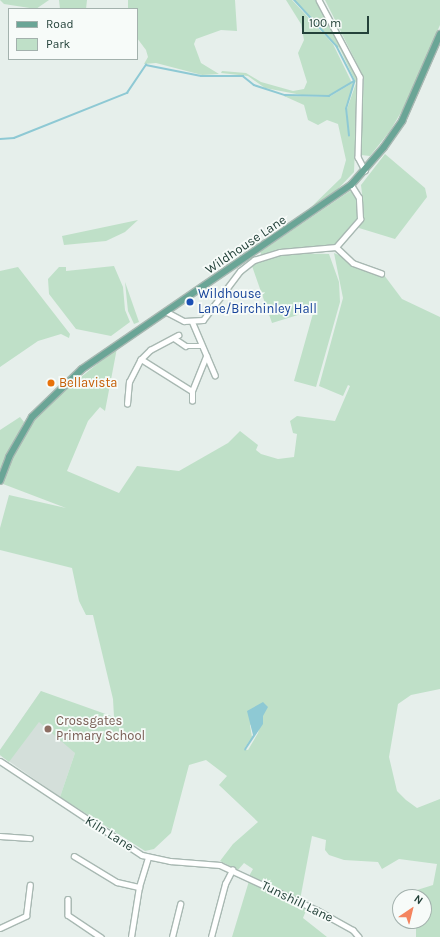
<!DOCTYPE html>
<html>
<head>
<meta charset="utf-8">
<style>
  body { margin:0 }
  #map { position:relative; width:440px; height:937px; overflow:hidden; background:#e6efeb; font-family:Karla,sans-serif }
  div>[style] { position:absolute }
  .built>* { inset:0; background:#d4dfda }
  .green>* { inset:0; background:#bfe0c8 }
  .water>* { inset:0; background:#8ec9d4 }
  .stream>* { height:1.5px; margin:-0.75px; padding:0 0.75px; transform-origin:0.75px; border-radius:0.75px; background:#8ec9d4 }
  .roads { filter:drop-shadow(1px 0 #a8b8b2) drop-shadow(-1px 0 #a8b8b2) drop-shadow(0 1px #a8b8b2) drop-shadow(0 -1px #a8b8b2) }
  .minor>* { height:4.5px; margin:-2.25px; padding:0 2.25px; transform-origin:2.25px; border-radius:2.25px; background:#fff }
  .major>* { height:6px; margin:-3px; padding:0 3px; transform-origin:3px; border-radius:3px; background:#6aa596 }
  .dots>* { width:11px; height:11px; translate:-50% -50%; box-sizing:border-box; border:2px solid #f7fbf9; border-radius:50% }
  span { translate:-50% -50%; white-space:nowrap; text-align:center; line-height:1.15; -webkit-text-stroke:3.5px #f7fbf9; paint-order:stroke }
  .street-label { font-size:13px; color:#24423a }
  .transit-label { font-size:13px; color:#164399 }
  .left { translate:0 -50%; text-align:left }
  .food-label { font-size:13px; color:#c56008 }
  .education-label { font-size:13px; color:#785e54 }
  .legend { position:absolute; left:8px; top:8px; width:130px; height:52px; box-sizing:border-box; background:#f7fbf9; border:1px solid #a3b1ad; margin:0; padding:5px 7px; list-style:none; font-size:12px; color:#24423a }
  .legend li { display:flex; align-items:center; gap:8px; height:20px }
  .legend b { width:20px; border:1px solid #a3b1ad }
  .north { position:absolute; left:392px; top:889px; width:40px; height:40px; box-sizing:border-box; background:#f7fbf9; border:1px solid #a3b1ad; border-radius:50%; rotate:35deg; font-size:11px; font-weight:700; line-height:16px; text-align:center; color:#24423a }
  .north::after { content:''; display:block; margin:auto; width:14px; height:18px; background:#f4845f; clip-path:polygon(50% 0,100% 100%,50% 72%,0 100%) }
  .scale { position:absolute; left:302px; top:16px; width:67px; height:18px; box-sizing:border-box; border:2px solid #24423a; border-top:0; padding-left:5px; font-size:12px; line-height:14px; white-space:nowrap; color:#24423a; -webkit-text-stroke:3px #f7fbf9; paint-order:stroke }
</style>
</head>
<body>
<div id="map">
  <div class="built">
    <i style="clip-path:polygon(41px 691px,75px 753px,60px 797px,0 755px,0 750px)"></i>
  </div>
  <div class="green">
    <i style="clip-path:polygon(0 0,49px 0,36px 9px,4px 4px)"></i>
    <i style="clip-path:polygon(59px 0,87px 0,86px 9px,60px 9px)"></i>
    <i style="clip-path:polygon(128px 0,235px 0,237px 31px,221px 30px,196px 39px,194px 44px,201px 63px,219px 74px,202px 75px,156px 63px,144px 64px,148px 57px,146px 50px,137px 38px,137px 9px,128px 9px)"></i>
    <i style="clip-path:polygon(286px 0,292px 0,333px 44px,352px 83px,329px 95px,307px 96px,265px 88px,248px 76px,221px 73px,222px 71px,246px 73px,261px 82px,293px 91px,304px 89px,307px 82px,298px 53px,304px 40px,301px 24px)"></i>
    <i style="clip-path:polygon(294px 0,317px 0,358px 77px,354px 172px,337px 190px,304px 214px,341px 178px,346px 160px,338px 124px,327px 120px,318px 125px,308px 120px,304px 105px,284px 96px,329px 97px,354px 82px,346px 109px,349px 137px,347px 109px,356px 83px,340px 49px)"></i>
    <i style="clip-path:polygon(325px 0,440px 0,440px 25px,403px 109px,390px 131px,370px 156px,361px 155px,360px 151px,364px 78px)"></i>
    <i style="clip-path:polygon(385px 154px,425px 188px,427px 197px,395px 239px,359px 228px,364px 211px,361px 185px)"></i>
    <i style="clip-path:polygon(350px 191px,355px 193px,359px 217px,338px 244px,262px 255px,260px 252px)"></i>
    <i style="clip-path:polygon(138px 220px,125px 232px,106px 241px,64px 245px,62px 236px)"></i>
    <i style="clip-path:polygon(283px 253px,329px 254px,339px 282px,340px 302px,316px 387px,294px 381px,314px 310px,272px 323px,252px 266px,261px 259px)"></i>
    <i style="clip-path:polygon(evenodd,334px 253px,384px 275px,402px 299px,440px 317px,440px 689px,411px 695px,398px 704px,389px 757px,397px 791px,406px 800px,417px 808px,440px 799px,440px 937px,416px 937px,416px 921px,424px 921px,424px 897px,417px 897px,417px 890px,433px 885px,437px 864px,399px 859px,382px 869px,378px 862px,344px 860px,329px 855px,325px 850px,326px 840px,312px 836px,300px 900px,249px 876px,253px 869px,244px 863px,238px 870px,220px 861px,233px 844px,258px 822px,219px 785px,227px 776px,206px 760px,189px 765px,171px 833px,154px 849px,145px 851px,60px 797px,75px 753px,39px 722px,9px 762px,0 755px,0 750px,41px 691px,114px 717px,113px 699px,93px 615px,86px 615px,79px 601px,72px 568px,0 550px,0 528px,9px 495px,66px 508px,3px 484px,11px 459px,31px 424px,55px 398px,117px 348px,105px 411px,100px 407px,88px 421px,67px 471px,119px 493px,137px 466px,179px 471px,228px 443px,240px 431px,258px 445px,256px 450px,261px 454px,278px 459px,294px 457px,297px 434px,293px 433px,290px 421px,297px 416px,335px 421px,350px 386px,348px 385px,343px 396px,319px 386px,343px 298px,334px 253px,263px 716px,258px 733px,248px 750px,244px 749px,252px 737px,250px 725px,263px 716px)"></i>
    <i style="clip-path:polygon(114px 266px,123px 287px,125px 310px,130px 322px,111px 336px,76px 329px,49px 294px,48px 279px,59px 267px,66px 267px,66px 271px)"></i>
    <i style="clip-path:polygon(18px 267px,70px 334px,69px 338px,61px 334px,38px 341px,0 367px,0 271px)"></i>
    <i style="clip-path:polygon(125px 282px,139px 322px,134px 324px,128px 311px)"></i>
    <i style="clip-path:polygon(20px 417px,24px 422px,0 469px,0 430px)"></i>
    <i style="clip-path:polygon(249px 881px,307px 908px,303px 918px,327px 937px,232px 937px)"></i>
  </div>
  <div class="water">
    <i style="clip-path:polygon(263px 702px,268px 707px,263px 716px,263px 724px,245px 751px,244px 749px,253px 735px,247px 711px)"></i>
  </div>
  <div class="stream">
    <i style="left:349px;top:136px;width:27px;rotate:-96deg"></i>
    <i style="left:346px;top:109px;width:28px;rotate:-73deg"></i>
    <i style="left:0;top:139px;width:14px;rotate:-4deg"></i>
    <i style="left:14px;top:138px;width:122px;rotate:-21.7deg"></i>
    <i style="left:127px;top:93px;width:34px;rotate:-56deg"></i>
    <i style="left:146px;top:65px;width:56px;rotate:11.3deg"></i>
    <i style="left:201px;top:76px;width:42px"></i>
    <i style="left:243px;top:76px;width:14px;rotate:39deg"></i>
    <i style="left:254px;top:85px;width:33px;rotate:18deg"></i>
    <i style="left:285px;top:95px;width:44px;rotate:1.3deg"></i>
    <i style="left:329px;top:96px;width:29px;rotate:-31deg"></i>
    <i style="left:354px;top:81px;width:38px;rotate:-117deg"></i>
    <i style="left:337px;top:47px;width:64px;rotate:-132.5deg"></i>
  </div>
  <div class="roads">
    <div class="minor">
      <i style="left:319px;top:0;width:87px;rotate:62deg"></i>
      <i style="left:360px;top:77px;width:80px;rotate:91.4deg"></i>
      <i style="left:358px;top:157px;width:15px;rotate:62deg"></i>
      <i style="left:336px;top:247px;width:23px;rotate:43deg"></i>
      <i style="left:353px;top:263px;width:30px;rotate:20deg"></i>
      <i style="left:167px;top:312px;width:19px;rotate:28deg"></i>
      <i style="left:184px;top:321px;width:19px;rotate:-3deg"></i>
      <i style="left:203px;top:320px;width:61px;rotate:-52.9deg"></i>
      <i style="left:240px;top:271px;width:18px;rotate:-38deg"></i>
      <i style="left:254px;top:260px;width:27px;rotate:-17deg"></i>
      <i style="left:280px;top:252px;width:56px;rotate:-5.1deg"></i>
      <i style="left:336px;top:247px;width:37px;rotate:-49deg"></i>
      <i style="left:360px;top:219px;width:21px;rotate:-93deg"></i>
      <i style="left:359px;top:198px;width:15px;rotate:-122deg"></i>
      <i style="left:192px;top:321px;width:59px;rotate:66.9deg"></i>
      <i style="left:174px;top:338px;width:14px;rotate:34deg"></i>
      <i style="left:186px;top:346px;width:16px"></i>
      <i style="left:141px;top:359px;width:60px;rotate:32.1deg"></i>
      <i style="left:192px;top:401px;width:10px;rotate:-90deg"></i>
      <i style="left:192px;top:391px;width:38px;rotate:-68deg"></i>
      <i style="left:127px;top:404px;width:22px;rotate:-85deg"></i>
      <i style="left:129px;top:382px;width:25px;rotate:-63deg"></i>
      <i style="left:140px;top:360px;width:14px;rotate:-45deg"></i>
      <i style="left:150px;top:350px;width:32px;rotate:-28deg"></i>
      <i style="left:0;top:761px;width:170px;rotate:33.5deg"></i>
      <i style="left:142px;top:855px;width:29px;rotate:12deg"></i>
      <i style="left:170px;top:861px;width:50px;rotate:4.6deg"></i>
      <i style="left:220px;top:865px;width:107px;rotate:24.9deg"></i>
      <i style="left:317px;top:910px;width:41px;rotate:29.1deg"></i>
      <i style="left:353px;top:930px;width:9px;rotate:49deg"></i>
      <i style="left:0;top:836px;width:30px;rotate:4deg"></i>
      <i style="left:74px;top:856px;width:50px;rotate:31.2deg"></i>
      <i style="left:117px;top:882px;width:23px;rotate:13deg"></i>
      <i style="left:68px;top:899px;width:16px;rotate:90deg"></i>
      <i style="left:68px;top:915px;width:40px;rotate:34deg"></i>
      <i style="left:0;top:928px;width:29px;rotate:-25deg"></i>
      <i style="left:26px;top:916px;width:31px;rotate:-83deg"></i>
      <i style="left:131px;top:937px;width:51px;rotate:-80.9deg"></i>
      <i style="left:139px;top:887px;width:31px;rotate:-73deg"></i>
      <i style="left:172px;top:937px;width:34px;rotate:-76deg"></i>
      <i style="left:211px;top:937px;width:55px;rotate:-75.2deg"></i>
      <i style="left:225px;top:884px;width:16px;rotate:-63deg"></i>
    </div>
    <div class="major">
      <i style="left:0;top:481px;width:26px;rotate:-69deg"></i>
      <i style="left:9px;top:457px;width:46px;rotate:-60.1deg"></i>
      <i style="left:32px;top:417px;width:69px;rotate:-43.8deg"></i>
      <i style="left:82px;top:369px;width:326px;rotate:-34.4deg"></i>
      <i style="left:351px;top:185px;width:50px;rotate:-49deg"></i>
      <i style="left:384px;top:147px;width:32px;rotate:-55deg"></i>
      <i style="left:402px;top:121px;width:95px;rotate:-66.4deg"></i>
    </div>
  </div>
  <div class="dots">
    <i style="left:190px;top:302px;background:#1a4fb4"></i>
    <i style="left:51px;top:383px;background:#e8710a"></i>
    <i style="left:48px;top:729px;background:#8d6e63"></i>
  </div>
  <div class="street-label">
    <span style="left:246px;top:245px;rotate:-34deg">Wildhouse Lane</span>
    <span style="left:109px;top:834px;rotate:32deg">Kiln Lane</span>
    <span style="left:297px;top:902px;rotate:26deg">Tunshill Lane</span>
  </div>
  <div class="transit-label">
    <span class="left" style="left:198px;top:302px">Wildhouse<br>Lane/Birchinley Hall</span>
  </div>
  <div class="food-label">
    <span class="left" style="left:59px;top:383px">Bellavista</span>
  </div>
  <div class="education-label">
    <span class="left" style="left:56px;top:729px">Crossgates<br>Primary School</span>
  </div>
  <ul class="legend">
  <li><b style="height:5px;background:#6aa596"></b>Road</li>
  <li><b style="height:11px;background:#bfe0c8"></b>Park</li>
  </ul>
  <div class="north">N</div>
  <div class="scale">100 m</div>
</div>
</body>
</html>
